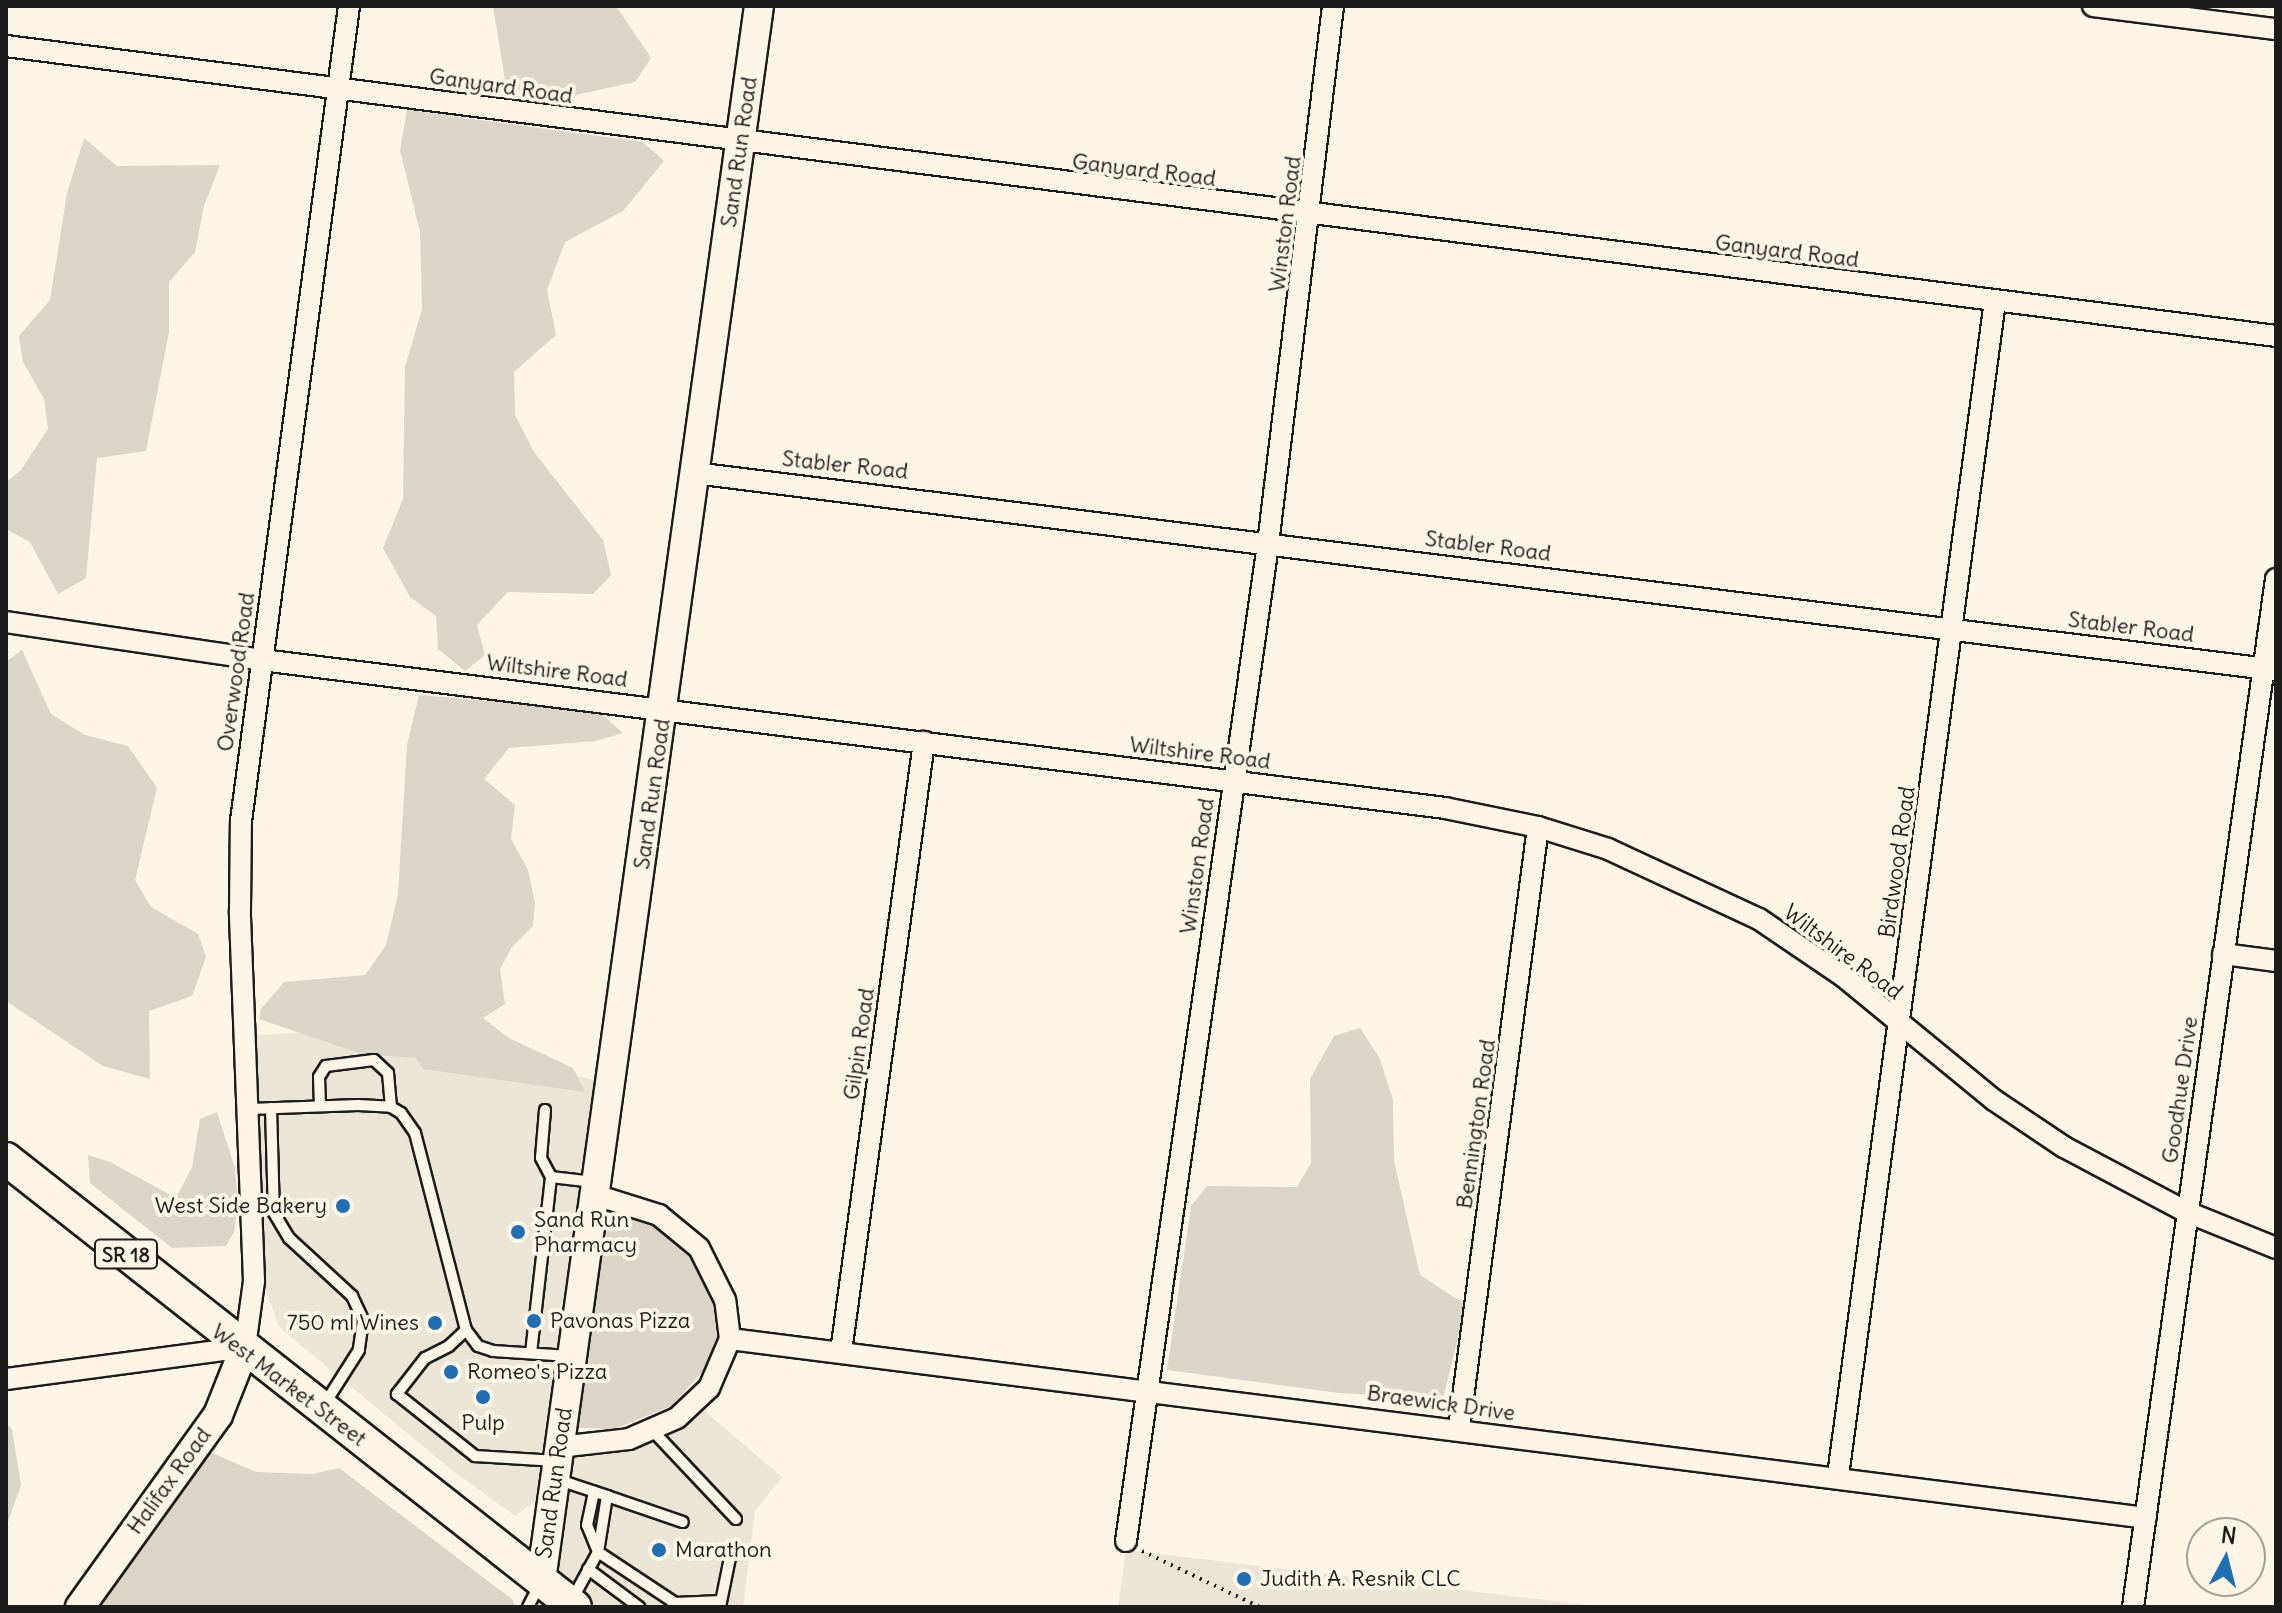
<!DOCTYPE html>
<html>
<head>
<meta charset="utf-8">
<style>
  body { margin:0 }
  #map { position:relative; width:2282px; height:1613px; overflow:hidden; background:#fcf5e5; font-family:Delius,sans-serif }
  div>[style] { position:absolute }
  .built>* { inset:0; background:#ebe5d6 }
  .green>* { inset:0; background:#dbd5c8 }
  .path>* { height:4px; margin-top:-2px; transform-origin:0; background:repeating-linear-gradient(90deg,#1c1c1c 0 2px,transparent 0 8px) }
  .roads { filter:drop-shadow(2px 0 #1c1c1c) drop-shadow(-2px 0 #1c1c1c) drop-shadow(0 2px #1c1c1c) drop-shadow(0 -2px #1c1c1c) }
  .lane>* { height:10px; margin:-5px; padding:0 5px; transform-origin:5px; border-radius:5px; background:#fcf5e5 }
  .street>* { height:20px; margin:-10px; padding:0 10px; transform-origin:10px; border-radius:10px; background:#fcf5e5 }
  .secondary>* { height:28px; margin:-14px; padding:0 14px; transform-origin:14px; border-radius:14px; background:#fcf5e5 }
  .primary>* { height:32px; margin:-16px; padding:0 16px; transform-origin:16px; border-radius:16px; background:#fcf5e5 }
  .dots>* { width:22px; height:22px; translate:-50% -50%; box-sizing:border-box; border:4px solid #fcf5e5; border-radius:50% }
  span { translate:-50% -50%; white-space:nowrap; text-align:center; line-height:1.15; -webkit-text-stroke:8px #fcf5e5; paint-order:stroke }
  .shield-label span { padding:2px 6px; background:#fcf5e5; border:2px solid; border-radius:6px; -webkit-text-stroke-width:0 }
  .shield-label { font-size:20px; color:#1c1c1c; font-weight:700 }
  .street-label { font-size:22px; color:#1c1c1c }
  .poi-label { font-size:22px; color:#1c1c1c }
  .right { translate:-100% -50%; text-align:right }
  .left { translate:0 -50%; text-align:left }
  .frame { position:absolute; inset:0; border:8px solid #1c1c1c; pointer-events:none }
  .north { position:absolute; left:2186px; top:1517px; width:80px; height:80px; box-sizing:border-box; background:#fcf5e5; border:2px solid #a29e95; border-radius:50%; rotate:7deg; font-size:22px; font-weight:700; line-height:32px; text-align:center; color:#1c1c1c }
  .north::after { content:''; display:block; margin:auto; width:28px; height:36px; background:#1f6fb2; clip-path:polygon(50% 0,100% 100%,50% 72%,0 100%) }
</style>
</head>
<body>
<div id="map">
  <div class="built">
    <i style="clip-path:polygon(424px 1027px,434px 1051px,596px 1080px,535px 1501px,515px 1516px,453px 1471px,279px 1327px,260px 1273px,252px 1035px)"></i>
    <i style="clip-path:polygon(695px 1403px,782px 1477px,755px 1511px,743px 1607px,528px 1607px,559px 1447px,628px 1439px)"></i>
    <i style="clip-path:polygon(1126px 1550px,1604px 1607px,1118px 1607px)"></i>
  </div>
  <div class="green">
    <i style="clip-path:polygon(493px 6px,616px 6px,651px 58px,635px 82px,557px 99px,506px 87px)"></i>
    <i style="clip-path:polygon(407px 110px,643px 142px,664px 161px,623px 211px,565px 242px,547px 290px,556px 335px,514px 372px,515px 415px,534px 452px,603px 540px,611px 575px,593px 594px,508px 592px,477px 625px,485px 655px,465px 671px,438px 649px,436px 616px,410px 597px,383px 548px,403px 499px,405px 367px,422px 309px,420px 232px,400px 150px)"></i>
    <i style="clip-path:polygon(84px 138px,117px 166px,220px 165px,204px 206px,195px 252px,169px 282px,169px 332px,146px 451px,97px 458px,86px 578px,58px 594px,30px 542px,6px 529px,6px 482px,21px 470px,48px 429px,44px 399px,23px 362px,19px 336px,50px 300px,67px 193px)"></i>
    <i style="clip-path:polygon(22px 650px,51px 714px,85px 735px,128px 746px,157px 788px,135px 880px,151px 907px,198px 934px,206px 957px,192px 996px,149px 1011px,150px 1079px,103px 1066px,6px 1001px,6px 662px)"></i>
    <i style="clip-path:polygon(419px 695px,597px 710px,623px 733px,596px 741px,509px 748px,484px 779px,515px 805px,511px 839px,528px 870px,535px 903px,533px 926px,512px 947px,500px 969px,505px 1004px,483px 1018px,509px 1038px,573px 1068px,585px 1092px,423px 1069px,416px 1058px,362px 1054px,259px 1019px,261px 1009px,284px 982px,365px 975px,386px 945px,398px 894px,407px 745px)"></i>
    <i style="clip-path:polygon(1360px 1028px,1380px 1059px,1393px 1100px,1394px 1161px,1420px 1275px,1466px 1305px,1443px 1399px,1339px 1393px,1167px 1370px,1191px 1206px,1207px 1186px,1297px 1187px,1311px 1163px,1310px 1079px,1334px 1036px)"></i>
    <i style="clip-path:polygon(217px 1112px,235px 1168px,238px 1203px,234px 1232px,226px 1246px,172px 1248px,90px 1183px,88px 1155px,110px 1162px,176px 1198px,192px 1167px,200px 1119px)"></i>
    <i style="clip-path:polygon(604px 1207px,650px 1221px,687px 1247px,707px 1278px,716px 1310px,717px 1344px,705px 1369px,671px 1406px,615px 1429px,577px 1428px)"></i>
    <i style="clip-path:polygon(6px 1424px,12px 1429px,21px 1485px,6px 1528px)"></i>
    <i style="clip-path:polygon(203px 1449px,256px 1472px,313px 1474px,339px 1468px,513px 1600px,515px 1607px,96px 1607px)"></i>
  </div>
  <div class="path">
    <i style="left:1142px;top:1551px;width:131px;rotate:25.4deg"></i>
  </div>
  <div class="roads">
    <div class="lane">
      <i style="left:320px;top:1106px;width:29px;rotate:-92deg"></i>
      <i style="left:319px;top:1077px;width:13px;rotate:-58deg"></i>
      <i style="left:326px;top:1066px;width:48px;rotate:-7.1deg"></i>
      <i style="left:374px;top:1060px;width:19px;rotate:43deg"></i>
      <i style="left:388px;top:1073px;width:34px;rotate:85deg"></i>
      <i style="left:271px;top:1108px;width:105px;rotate:88.4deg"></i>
      <i style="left:274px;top:1213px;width:29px;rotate:59deg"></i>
      <i style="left:289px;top:1238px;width:86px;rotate:42.6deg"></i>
      <i style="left:352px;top:1296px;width:26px;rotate:65deg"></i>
      <i style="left:363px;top:1320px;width:30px;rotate:98deg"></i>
      <i style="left:359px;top:1350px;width:65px;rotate:122.5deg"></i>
      <i style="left:250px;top:1109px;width:108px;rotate:-2.1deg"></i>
      <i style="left:358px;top:1105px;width:33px;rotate:3deg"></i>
      <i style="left:391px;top:1107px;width:12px;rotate:31deg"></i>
      <i style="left:401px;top:1113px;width:24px;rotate:55deg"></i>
      <i style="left:415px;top:1133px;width:203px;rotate:75.5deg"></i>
      <i style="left:466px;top:1330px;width:20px;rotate:53deg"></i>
      <i style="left:478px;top:1346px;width:16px;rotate:18deg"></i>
      <i style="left:493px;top:1351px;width:77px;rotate:3.7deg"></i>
      <i style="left:545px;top:1110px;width:48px;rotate:94.8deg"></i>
      <i style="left:541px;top:1158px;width:21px;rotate:62deg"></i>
      <i style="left:551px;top:1177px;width:43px;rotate:6.6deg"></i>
      <i style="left:466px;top:1330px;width:23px;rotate:137deg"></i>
      <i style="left:449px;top:1346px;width:27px;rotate:153deg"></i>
      <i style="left:425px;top:1358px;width:46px;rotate:127.9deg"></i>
      <i style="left:397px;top:1394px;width:100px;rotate:38.5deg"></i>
      <i style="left:475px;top:1456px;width:82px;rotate:3.5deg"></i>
      <i style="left:531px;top:1353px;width:177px;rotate:-83.5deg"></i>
      <i style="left:653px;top:1431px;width:121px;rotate:46.7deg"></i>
      <i style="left:559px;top:1480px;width:51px;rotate:18.4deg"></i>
      <i style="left:607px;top:1496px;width:57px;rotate:99.1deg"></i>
      <i style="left:598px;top:1552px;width:92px;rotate:33.5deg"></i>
      <i style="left:675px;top:1603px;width:5px;rotate:127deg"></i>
      <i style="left:607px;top:1496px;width:80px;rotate:18.9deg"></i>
      <i style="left:588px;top:1569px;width:64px;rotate:36.7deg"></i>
      <i style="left:573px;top:1598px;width:52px;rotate:-61.5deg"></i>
      <i style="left:598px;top:1552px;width:29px;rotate:-112deg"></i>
      <i style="left:587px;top:1525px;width:34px;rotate:-78deg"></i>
      <i style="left:675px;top:1603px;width:46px;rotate:-2.5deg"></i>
      <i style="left:528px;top:1607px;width:27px;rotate:-63deg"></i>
      <i style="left:720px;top:1607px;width:55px;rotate:-78.5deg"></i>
    </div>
    <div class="street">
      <i style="left:2093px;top:6px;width:184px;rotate:7.2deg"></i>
      <i style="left:6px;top:46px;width:2288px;rotate:7.28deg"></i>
      <i style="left:694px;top:473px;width:1594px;rotate:7.1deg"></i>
      <i style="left:6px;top:622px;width:259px;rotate:8.4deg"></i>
      <i style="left:262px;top:660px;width:1192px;rotate:7.13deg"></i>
      <i style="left:1445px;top:808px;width:95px;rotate:11.5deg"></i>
      <i style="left:1538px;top:827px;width:73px;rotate:17.4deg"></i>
      <i style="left:1608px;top:849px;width:166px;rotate:24.9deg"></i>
      <i style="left:1759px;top:919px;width:102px;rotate:34.2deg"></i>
      <i style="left:1843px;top:976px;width:195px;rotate:39.4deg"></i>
      <i style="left:1994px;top:1100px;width:84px;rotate:33.9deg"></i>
      <i style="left:2064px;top:1147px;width:139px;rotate:27.9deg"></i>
      <i style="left:2187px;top:1212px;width:96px;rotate:22deg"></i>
      <i style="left:2223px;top:954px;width:53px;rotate:7.5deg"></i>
      <i style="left:730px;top:1339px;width:1427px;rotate:7.2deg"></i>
      <i style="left:841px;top:1352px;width:616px;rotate:-82.25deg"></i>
      <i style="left:6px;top:1379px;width:241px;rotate:-7.6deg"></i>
      <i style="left:245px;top:1347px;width:67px;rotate:-82.2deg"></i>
      <i style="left:254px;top:1281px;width:371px;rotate:-92.2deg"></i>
      <i style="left:240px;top:910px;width:89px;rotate:-89.4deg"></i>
      <i style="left:241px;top:821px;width:822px;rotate:-82.45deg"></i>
      <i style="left:1459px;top:1428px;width:606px;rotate:-82.51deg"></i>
      <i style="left:559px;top:1447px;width:70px;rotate:-6.5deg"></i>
      <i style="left:629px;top:1439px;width:52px;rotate:-23.6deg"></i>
      <i style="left:677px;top:1418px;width:44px;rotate:-43.2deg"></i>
      <i style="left:709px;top:1388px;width:53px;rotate:-66.8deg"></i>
      <i style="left:730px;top:1339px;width:39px;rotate:-97deg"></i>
      <i style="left:725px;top:1300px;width:58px;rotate:-116.6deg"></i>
      <i style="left:699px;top:1248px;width:52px;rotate:-140.5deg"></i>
      <i style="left:659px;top:1215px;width:70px;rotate:-162.6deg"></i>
      <i style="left:1838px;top:1476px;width:1185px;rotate:-82.39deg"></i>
      <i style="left:1126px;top:1541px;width:1007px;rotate:-81.89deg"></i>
      <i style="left:1268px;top:544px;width:542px;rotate:-83.11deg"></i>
      <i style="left:2133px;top:1607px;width:1038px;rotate:-82.08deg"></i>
    </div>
    <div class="secondary">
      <i style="left:541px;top:1581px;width:1590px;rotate:-82.12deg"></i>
      <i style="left:80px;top:1607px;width:236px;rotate:-54.3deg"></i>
      <i style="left:218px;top:1415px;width:73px;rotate:-68.3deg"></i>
    </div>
    <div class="primary">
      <i style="left:6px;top:1159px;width:724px;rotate:38.21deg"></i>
    </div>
  </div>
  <div class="dots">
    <i style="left:343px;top:1206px;background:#1f6fb2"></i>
    <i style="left:518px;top:1232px;background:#1f6fb2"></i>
    <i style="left:534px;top:1321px;background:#1f6fb2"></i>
    <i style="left:435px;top:1323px;background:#1f6fb2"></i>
    <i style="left:451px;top:1372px;background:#1f6fb2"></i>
    <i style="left:483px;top:1397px;background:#1f6fb2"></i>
    <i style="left:659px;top:1550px;background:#1f6fb2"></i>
    <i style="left:1244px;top:1579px;background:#1f6fb2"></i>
  </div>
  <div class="shield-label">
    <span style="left:126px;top:1254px">SR 18</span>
  </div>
  <div class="street-label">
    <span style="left:501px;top:86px;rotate:8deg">Ganyard Road</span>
    <span style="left:739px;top:152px;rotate:-82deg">Sand Run Road</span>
    <span style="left:1144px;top:170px;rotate:7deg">Ganyard Road</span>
    <span style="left:1285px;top:224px;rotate:-83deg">Winston Road</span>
    <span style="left:1787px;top:251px;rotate:7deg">Ganyard Road</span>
    <span style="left:845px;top:465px;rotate:6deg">Stabler Road</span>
    <span style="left:1488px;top:546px;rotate:7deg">Stabler Road</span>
    <span style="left:2131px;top:627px;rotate:7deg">Stabler Road</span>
    <span style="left:557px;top:671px;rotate:7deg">Wiltshire Road</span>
    <span style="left:236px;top:672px;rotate:-82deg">Overwood Road</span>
    <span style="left:1200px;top:753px;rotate:7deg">Wiltshire Road</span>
    <span style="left:652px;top:794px;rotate:-82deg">Sand Run Road</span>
    <span style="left:1897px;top:862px;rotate:-82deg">Birdwood Road</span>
    <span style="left:1197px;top:866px;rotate:-82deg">Winston Road</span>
    <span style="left:1843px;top:952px;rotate:37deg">Wiltshire Road</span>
    <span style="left:859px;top:1044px;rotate:-82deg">Gilpin Road</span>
    <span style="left:2180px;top:1090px;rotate:-82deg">Goodhue Drive</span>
    <span style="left:1476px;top:1124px;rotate:-82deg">Bennington Road</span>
    <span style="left:289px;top:1385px;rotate:37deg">West Market Street</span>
    <span style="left:1441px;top:1403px;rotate:8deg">Braewick Drive</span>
    <span style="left:169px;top:1481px;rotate:-54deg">Halifax Road</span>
    <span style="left:554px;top:1483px;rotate:-82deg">Sand Run Road</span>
  </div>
  <div class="poi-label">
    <span class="right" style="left:327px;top:1206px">West Side Bakery</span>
    <span class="left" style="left:534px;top:1232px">Sand Run<br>Pharmacy</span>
    <span class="left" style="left:550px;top:1321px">Pavonas Pizza</span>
    <span class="right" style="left:419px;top:1323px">750 ml Wines</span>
    <span class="left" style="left:467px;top:1372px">Romeo's Pizza</span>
    <span style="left:483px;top:1423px">Pulp</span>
    <span class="left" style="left:675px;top:1550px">Marathon</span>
    <span class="left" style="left:1260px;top:1579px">Judith A. Resnik CLC</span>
  </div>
  <div class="frame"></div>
  <div class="north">N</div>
</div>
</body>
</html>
